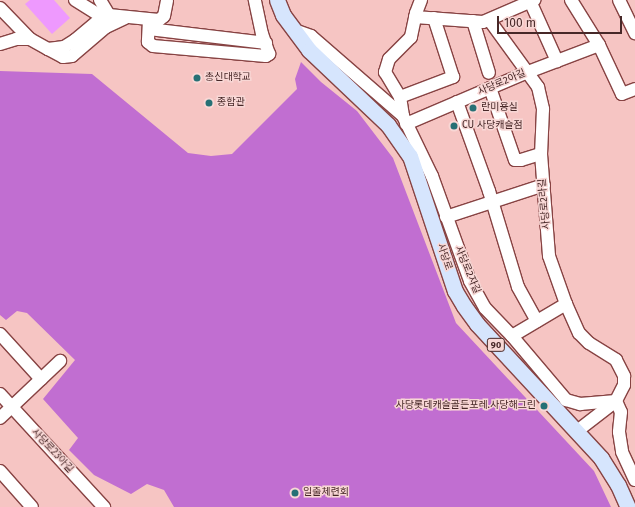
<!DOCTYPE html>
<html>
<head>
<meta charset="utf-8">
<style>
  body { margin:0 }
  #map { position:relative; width:635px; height:507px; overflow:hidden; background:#f6c5c3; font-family:"Fira Sans","Noto Sans KR",sans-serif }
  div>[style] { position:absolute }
  .green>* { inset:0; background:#ee99fe }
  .forest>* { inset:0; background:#c16ed1 }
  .roads { filter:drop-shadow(1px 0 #874343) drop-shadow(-1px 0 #874343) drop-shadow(0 1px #874343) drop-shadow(0 -1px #874343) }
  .minor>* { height:12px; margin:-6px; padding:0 6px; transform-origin:6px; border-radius:6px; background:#fff }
  .major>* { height:15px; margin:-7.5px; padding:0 7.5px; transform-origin:7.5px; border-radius:7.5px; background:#d6e5fd }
  .dots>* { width:11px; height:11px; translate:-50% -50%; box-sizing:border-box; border:2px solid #f8d7d5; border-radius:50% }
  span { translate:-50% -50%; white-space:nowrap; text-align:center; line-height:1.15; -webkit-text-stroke:3px #f8d7d5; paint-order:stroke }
  .shield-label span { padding:1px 3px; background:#f8d7d5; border:1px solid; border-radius:3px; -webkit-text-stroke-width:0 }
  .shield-label { font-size:9px; color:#472828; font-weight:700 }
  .poi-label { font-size:10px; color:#472828 }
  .left { translate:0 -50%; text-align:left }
  .right { translate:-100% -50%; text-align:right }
  .street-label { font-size:10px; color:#472828 }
  .scale { position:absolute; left:497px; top:16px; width:125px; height:18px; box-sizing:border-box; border:2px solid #472828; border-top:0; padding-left:5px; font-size:12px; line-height:14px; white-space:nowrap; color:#472828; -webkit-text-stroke:3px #f8d7d5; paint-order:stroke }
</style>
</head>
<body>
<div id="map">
  <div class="green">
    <i style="clip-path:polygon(30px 0,54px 0,70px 18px,52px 34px,25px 4px)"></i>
  </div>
  <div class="forest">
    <i style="clip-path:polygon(301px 62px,321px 82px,357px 111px,393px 158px,456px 323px,594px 471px,611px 507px,174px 507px,164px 490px,147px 484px,131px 494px,94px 475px,69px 450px,78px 438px,43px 399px,75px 360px,27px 313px,17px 311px,6px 320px,0 315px,0 71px,92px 74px,188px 153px,211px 156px,232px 154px,297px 89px,295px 79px)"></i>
  </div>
  <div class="roads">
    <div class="minor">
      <i style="left:75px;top:0;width:32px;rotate:32deg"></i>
      <i style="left:100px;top:0;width:17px;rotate:59deg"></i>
      <i style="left:421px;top:0;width:14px;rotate:111deg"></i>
      <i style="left:416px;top:13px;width:25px;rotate:102deg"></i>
      <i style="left:411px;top:37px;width:31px;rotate:135deg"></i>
      <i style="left:389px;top:59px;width:14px;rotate:107deg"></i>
      <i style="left:385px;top:72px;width:29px;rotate:59deg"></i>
      <i style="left:400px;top:97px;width:19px;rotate:81deg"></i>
      <i style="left:403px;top:116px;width:67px;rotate:64.2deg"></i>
      <i style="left:432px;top:176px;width:112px;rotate:70.1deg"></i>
      <i style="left:470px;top:281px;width:31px;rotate:61deg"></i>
      <i style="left:485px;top:308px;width:39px;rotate:46deg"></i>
      <i style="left:512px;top:336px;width:84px;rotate:49.8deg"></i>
      <i style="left:566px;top:400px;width:15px;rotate:16deg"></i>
      <i style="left:580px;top:404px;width:36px;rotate:-5deg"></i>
      <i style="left:616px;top:401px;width:12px;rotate:66deg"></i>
      <i style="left:621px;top:412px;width:20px;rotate:96deg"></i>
      <i style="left:619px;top:432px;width:20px;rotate:81deg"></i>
      <i style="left:622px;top:452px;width:31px;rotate:65deg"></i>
      <i style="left:571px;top:0;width:53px;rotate:58.1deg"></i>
      <i style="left:599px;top:45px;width:54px;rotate:64.9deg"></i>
      <i style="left:622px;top:94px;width:14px;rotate:-21deg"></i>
      <i style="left:619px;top:0;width:37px;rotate:64deg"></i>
      <i style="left:530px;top:1px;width:66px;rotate:65.8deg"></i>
      <i style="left:0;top:8px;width:43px;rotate:45.9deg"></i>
      <i style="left:415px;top:17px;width:68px;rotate:4.2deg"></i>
      <i style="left:483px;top:22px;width:56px;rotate:-23.3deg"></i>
      <i style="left:149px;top:20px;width:22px;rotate:93deg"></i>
      <i style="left:148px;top:42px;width:6px;rotate:39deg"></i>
      <i style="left:153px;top:46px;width:113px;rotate:5.1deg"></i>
      <i style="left:266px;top:56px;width:4px;rotate:-34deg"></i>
      <i style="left:269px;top:54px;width:21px;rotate:-109deg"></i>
      <i style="left:262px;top:34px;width:35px;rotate:-102deg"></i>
      <i style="left:473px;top:21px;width:54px;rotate:72.9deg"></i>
      <i style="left:490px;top:21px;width:82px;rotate:54deg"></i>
      <i style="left:538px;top:87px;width:23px;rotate:77deg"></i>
      <i style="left:543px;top:109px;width:45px;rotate:92.5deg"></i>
      <i style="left:541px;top:154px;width:102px;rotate:85.5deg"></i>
      <i style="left:549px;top:256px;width:51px;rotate:70.5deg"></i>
      <i style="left:566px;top:304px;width:32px;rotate:66deg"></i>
      <i style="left:579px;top:333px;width:14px;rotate:45deg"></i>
      <i style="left:589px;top:343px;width:32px;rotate:32deg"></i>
      <i style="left:616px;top:360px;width:18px;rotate:63deg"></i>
      <i style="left:624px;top:376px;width:9px;rotate:90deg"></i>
      <i style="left:624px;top:385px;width:18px;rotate:117deg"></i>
      <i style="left:616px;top:401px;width:49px;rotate:142.4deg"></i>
      <i style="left:149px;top:29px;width:118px;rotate:6.8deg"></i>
      <i style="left:294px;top:30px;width:18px;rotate:19deg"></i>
      <i style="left:311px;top:36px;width:122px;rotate:41deg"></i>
      <i style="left:0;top:44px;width:17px;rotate:-17deg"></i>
      <i style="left:16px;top:39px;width:14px"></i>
      <i style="left:30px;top:39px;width:21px;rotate:29deg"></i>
      <i style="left:48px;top:49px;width:16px;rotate:-7deg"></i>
      <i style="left:64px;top:47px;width:13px;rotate:-32deg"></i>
      <i style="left:75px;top:40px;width:35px;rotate:-40deg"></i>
      <i style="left:102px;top:17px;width:7px;rotate:-16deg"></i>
      <i style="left:109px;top:15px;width:50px;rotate:5.7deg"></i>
      <i style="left:159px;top:20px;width:6px;rotate:-39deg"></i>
      <i style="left:164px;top:16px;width:16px;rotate:-79deg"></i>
      <i style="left:48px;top:49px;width:17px;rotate:28deg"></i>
      <i style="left:63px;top:57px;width:9px;rotate:-6deg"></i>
      <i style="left:72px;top:56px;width:45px;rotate:-40.5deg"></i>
      <i style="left:106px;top:27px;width:21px;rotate:-25deg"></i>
      <i style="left:490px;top:88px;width:76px;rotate:70.9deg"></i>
      <i style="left:515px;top:160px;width:6px"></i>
      <i style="left:521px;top:160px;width:21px;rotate:-17deg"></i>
      <i style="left:400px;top:97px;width:57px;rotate:-20.7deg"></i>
      <i style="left:453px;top:77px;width:62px;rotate:-107.9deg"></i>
      <i style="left:457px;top:102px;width:95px;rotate:70.2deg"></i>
      <i style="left:489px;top:191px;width:100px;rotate:73.2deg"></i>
      <i style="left:518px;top:287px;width:39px;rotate:61deg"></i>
      <i style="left:406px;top:124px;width:133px;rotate:-23.1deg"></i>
      <i style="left:528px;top:72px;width:76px;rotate:-20.8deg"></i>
      <i style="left:446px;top:217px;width:103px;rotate:-18.1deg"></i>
      <i style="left:0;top:334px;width:61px;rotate:47.7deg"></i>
      <i style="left:512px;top:336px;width:63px;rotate:-30.7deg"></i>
      <i style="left:0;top:394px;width:154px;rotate:47.4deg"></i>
      <i style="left:0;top:418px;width:83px;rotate:-43.5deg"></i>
      <i style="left:0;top:471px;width:48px;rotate:48.4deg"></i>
    </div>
    <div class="major">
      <i style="left:277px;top:0;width:16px;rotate:68deg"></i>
      <i style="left:283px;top:15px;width:44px;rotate:53.4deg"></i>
      <i style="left:309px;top:50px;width:109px;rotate:43.5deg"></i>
      <i style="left:388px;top:125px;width:38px;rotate:55deg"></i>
      <i style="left:410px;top:156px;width:142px;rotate:71.6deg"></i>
      <i style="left:455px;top:291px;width:17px;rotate:59deg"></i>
      <i style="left:464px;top:306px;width:22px;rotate:54deg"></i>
      <i style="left:477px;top:324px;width:183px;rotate:47.2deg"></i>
      <i style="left:601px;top:458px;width:32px;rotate:58deg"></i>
      <i style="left:618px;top:485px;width:24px;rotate:66deg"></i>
    </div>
  </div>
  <div class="dots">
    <i style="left:197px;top:78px;background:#267075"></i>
    <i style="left:209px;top:103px;background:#267075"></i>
    <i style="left:473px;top:108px;background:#267075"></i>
    <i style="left:454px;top:126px;background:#267075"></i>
    <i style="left:544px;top:406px;background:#267075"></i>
    <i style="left:295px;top:493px;background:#267075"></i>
  </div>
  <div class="shield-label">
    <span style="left:496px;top:345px">90</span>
  </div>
  <div class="poi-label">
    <span class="left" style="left:205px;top:78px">총신대학교</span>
    <span class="left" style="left:217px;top:103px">종합관</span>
    <span class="left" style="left:481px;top:108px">란미용실</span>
    <span class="left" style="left:462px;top:126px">CU 사당캐슬점</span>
    <span class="right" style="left:536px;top:406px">사당롯데캐슬골든포레.사당해그린</span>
    <span class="left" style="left:303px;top:493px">일출체련회</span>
  </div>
  <div class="street-label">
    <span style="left:502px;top:83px;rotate:-23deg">사당로2아길</span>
    <span style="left:545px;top:204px;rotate:-95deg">사당로2라길</span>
    <span style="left:444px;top:257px;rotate:71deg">사당로</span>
    <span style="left:467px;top:270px;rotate:67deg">사당로2자길</span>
    <span style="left:52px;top:451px;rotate:47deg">사당로23아길</span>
  </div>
  <div class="scale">100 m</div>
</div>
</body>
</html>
